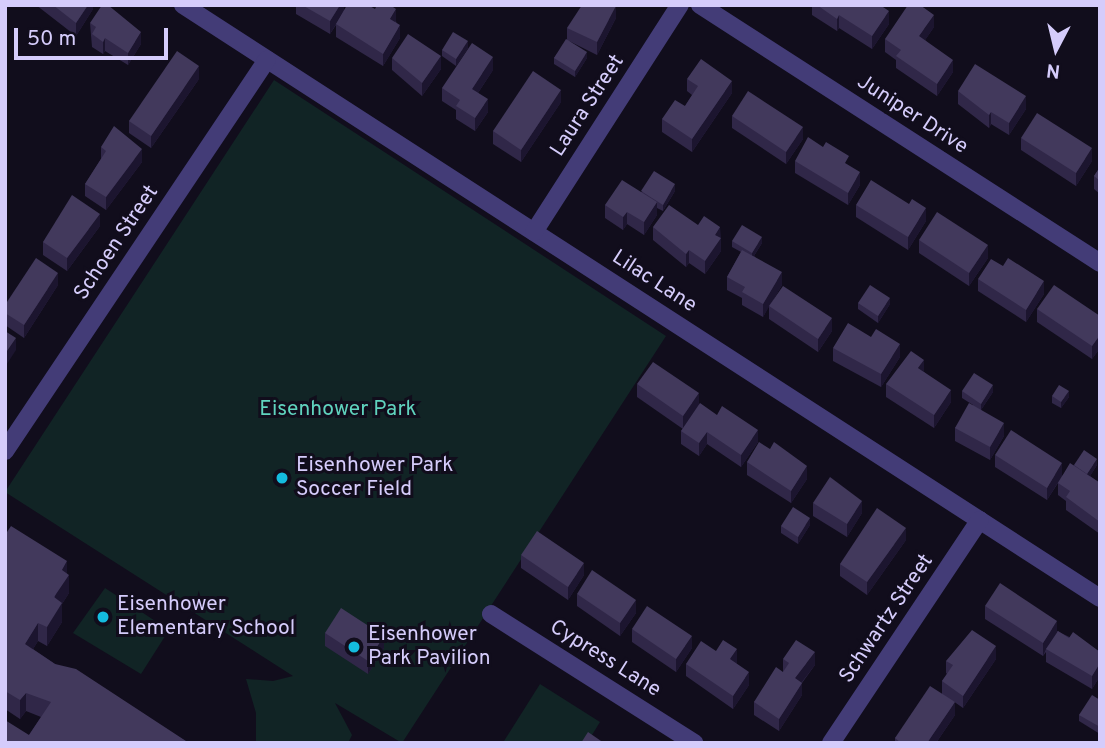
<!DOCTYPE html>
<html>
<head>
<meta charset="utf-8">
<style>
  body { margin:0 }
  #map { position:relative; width:1105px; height:748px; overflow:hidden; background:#110d1c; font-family:Overpass,sans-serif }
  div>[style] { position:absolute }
  .green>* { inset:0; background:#112425 }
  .street>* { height:18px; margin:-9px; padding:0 9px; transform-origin:9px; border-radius:9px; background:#433c77 }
  .wall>* { inset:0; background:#302748 }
  .shaded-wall>* { inset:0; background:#1c152f }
  .building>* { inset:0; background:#42395c }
  .dots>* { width:19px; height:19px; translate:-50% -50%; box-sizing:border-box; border:4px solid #110d1c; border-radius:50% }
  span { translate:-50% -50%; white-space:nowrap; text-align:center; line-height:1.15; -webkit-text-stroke:6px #110d1c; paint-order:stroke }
  .street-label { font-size:21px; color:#d5ccfb }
  .park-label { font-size:21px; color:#60d3be }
  .poi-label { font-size:21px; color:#d5ccfb }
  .left { translate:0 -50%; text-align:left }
  .frame { position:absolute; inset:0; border:7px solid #d5ccfb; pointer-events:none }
  .north { position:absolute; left:1021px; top:14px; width:70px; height:70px; -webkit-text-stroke:5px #110d1c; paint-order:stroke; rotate:187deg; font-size:19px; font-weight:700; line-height:28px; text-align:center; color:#d5ccfb }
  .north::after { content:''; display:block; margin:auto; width:24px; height:32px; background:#d5ccfb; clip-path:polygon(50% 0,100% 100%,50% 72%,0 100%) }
  .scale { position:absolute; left:14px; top:28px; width:154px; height:32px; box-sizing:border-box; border:4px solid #d5ccfb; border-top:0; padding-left:9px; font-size:21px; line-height:24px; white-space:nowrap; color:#d5ccfb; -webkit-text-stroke:5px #110d1c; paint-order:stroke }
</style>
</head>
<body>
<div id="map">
  <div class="green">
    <i style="clip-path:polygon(274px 80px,666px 336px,402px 743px,335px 703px,352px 735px,348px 743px,256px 743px,256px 713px,246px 679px,273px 681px,293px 676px,5px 492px)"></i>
    <i style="clip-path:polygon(105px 588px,169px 630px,141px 674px,73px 633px)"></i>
    <i style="clip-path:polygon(540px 684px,600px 722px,587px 743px,504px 741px)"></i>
  </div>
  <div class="street">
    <i style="left:183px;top:5px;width:1092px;rotate:32.89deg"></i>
    <i style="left:700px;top:5px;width:476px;rotate:32.8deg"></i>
    <i style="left:534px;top:232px;width:270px;rotate:-57.3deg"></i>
    <i style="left:5px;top:451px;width:471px;rotate:-56.2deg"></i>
    <i style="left:491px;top:614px;width:241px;rotate:32.4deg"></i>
    <i style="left:831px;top:743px;width:268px;rotate:-56.3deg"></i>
  </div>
  <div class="wall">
    <i style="clip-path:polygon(36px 5px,93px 5px,93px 9px,76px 36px)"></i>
    <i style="clip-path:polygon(296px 5px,344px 5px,344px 10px,396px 21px,400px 38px,383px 66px,336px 37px,336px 25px,330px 34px,296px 14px)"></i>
    <i style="clip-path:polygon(812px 5px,880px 5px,889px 24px,872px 49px,839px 28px,837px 31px,812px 15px)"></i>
    <i style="clip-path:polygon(616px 18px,597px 55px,569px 41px,587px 58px,575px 77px,554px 64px,554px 58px,567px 40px,567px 28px)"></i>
    <i style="clip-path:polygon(90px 23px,141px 44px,128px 65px,105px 51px,103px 54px,92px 47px)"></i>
    <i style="clip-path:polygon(934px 27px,925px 40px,953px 72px,937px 96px,896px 68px,896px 60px,885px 52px,885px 39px)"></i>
    <i style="clip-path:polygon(468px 48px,456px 66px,442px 56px,442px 50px)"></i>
    <i style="clip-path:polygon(392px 58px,441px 69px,422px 96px,392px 70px)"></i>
    <i style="clip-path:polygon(493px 70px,478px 93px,488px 112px,475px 131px,456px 119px,456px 110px,442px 101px,442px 88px)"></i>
    <i style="clip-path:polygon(199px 79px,151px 148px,129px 133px,129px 121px)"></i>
    <i style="clip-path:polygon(687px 79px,732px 93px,692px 152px,662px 132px,662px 119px,685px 106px,692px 95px,687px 91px)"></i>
    <i style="clip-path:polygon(958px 91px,1026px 109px,1009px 135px,991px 124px,989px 128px,958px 104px)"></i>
    <i style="clip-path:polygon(561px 102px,521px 162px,493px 144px,493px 131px)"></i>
    <i style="clip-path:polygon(732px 116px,803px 139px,786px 164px,732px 128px)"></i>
    <i style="clip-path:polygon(1021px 138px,1092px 161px,1076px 186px,1021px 150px)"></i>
    <i style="clip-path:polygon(101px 147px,142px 162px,106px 210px,85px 196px,85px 184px,101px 159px)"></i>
    <i style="clip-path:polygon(795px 161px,849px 166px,860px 185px,848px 205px,795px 173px)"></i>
    <i style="clip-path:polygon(1100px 167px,1100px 194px,1094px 189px,1094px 176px)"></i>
    <i style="clip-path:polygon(675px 191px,663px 211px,657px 208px,657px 215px,644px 235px,627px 224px,623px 230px,605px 218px,605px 205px,641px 192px)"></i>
    <i style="clip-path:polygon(856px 205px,926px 221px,908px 250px,856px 217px)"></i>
    <i style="clip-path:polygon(698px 225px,720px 227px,721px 251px,705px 274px,689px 263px,686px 267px,653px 240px,653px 227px)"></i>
    <i style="clip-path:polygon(100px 226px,67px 271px,43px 255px,43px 242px)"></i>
    <i style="clip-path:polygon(919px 240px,988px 258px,969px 286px,919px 253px)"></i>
    <i style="clip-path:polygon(732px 241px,762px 243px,754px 256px,782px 285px,770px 305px,832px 331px,818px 352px,769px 319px,769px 306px,763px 317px,742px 305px,742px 298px,727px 290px,727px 277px,741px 252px,732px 247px)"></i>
    <i style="clip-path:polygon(978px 279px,1044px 294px,1026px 322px,978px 291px)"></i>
    <i style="clip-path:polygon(58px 285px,24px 338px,5px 325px,5px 305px)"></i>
    <i style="clip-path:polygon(858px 303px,890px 304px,878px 323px,858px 309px)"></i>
    <i style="clip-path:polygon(1037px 309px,1100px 316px,1100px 348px,1092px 359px,1037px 322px)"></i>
    <i style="clip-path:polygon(833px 348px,900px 357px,881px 387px,833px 361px)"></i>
    <i style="clip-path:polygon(924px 372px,951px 402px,934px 428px,886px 397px,886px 384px)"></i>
    <i style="clip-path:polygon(637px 384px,699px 405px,758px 442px,741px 467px,707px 444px,699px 456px,681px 444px,681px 431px,683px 429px,637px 397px)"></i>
    <i style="clip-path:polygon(962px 391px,993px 392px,981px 410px,1004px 436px,990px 460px,955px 441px,955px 428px,973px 405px,962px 398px)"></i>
    <i style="clip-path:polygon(1052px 396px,1069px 397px,1061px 408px,1052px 403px)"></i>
    <i style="clip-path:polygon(770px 449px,807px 479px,791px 503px,747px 475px,747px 462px)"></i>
    <i style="clip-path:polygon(995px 455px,1062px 476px,1074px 465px,1097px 465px,1090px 476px,1100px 483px,1100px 534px,1066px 510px,1066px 501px,1058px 495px,1058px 483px,1047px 500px,995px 467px)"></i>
    <i style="clip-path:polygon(813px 503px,862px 513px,847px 537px,813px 516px)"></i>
    <i style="clip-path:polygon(810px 525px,798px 544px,781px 533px,781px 526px)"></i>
    <i style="clip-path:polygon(5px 535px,67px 574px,69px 593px,62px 604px,62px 622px,47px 646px,38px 641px,33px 649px,55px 664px,189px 743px,29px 735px,41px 717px,26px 711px,20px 719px,5px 709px)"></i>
    <i style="clip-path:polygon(906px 540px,867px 595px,840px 576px,840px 564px)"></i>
    <i style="clip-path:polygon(521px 555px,584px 575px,568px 600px,521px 568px)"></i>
    <i style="clip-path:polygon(577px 594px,636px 613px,620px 636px,577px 606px)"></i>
    <i style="clip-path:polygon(985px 606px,1057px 631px,1100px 652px,1100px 676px,1092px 689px,1046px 662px,1046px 652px,1043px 656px,985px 619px)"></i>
    <i style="clip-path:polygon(632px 629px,692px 648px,676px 672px,632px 642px)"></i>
    <i style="clip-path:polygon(325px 633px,384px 648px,368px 674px,325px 646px)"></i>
    <i style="clip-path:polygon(716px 651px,737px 662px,736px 663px,749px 685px,733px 709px,686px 676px,686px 664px)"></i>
    <i style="clip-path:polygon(783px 659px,815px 665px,802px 683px,802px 695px,779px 731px,754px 715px,754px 702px,783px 672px)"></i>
    <i style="clip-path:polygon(996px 659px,963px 708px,953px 701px,955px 715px,936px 743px,895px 743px,895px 738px,942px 694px,942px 681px,947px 674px,946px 673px,946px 661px)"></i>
    <i style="clip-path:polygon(1100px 700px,1100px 734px,1079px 721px,1079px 715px)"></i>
  </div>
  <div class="shaded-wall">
    <i style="clip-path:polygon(88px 5px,93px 5px,93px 9px,76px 36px,76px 23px)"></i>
    <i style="clip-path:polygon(340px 5px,344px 5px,344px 11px,330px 34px,330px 21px)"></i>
    <i style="clip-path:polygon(616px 6px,616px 18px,597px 55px,597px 42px)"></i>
    <i style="clip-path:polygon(396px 9px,396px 21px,390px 32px,390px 19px)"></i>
    <i style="clip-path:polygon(889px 11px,889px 24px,872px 49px,872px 36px)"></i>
    <i style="clip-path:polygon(839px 15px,839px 28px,837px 31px,837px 19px)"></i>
    <i style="clip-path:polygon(934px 15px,934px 27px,919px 49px,919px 36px)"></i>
    <i style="clip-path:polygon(400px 25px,400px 38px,383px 66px,383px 54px)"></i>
    <i style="clip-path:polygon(141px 32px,141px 44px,128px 65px,128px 53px)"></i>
    <i style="clip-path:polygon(105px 38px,105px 51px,103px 54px,103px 42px)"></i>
    <i style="clip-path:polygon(468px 41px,468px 48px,456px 66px,456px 59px)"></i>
    <i style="clip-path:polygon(587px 52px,587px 58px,575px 77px,575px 71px)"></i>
    <i style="clip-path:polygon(441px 56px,441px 69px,422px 96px,422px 83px)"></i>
    <i style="clip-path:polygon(493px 57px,493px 70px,472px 102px,472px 89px)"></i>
    <i style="clip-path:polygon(953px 60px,953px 72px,937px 96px,937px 84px)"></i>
    <i style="clip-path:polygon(199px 66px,199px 79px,151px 148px,151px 136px)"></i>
    <i style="clip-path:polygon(732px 81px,732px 93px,692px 152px,692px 139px)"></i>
    <i style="clip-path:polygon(561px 90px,561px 102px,521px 162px,521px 150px)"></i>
    <i style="clip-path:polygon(1026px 96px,1026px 109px,1009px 135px,1009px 123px)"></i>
    <i style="clip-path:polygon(488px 99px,488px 112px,475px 131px,475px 118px)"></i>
    <i style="clip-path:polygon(991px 112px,991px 124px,989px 128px,989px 115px)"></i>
    <i style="clip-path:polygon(803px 127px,803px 139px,786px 164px,786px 152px)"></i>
    <i style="clip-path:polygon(1092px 148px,1092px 161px,1076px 186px,1076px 173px)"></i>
    <i style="clip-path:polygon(142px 149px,142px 162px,106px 210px,106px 197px)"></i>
    <i style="clip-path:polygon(860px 172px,860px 185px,848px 205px,848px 193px)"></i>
    <i style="clip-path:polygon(675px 184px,675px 191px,663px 211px,663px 205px)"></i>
    <i style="clip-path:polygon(657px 202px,657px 215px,644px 235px,644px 222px)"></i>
    <i style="clip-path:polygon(926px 208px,926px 221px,908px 250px,908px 237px)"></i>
    <i style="clip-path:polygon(627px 212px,627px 224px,623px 230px,623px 217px)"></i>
    <i style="clip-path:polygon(100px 214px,100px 226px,67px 271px,67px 258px)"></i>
    <i style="clip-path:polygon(720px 227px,721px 251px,705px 274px,705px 261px,715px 235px)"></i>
    <i style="clip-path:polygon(762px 237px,762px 243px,752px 259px,752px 253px)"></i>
    <i style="clip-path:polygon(988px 245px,988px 258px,969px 286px,969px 273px)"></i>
    <i style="clip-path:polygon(689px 250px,689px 263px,686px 267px,686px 254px)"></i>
    <i style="clip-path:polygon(782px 272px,782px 285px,763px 317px,763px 304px)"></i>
    <i style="clip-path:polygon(58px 273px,58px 285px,24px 338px,24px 325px)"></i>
    <i style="clip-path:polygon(1044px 281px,1044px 294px,1026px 322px,1026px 310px)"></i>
    <i style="clip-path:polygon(890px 298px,890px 304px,878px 323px,878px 316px)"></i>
    <i style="clip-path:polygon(832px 318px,832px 331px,818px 352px,818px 339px)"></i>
    <i style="clip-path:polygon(1100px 335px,1100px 348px,1092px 359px,1092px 346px)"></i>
    <i style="clip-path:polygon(16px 338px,16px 350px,5px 367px,5px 354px)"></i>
    <i style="clip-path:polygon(900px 344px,900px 357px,881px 387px,881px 374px)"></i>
    <i style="clip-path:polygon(924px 360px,924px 372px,918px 368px)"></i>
    <i style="clip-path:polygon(993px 385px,993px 392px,981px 410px,981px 404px)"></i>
    <i style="clip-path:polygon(951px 390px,951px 402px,934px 428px,934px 415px)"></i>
    <i style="clip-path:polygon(1069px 391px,1069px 397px,1061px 408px,1061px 402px)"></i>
    <i style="clip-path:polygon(699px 393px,699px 406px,683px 429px,683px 416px)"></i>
    <i style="clip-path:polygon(1004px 423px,1004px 436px,990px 460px,990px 447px)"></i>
    <i style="clip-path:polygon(758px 430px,758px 442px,741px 467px,741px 455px)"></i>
    <i style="clip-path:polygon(707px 432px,707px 444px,699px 456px,699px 443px)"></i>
    <i style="clip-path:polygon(1097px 459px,1097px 465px,1085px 484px,1085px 477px)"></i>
    <i style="clip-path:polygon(1062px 463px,1062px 476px,1047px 500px,1047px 488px)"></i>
    <i style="clip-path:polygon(807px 466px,807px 479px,791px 503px,791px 491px)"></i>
    <i style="clip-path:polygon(862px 501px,862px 513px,847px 537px,847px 524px)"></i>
    <i style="clip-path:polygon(810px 518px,810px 525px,798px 544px,798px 537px)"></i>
    <i style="clip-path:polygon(906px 528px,906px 540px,867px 595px,867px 582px)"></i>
    <i style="clip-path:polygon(67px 561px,67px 578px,69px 575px,69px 593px,62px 604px,62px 622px,47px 646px,47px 627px,62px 570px)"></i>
    <i style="clip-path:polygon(584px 563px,584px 575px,568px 600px,568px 587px)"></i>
    <i style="clip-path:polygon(636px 600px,636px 613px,620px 636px,620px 623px)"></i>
    <i style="clip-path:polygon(1057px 621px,1057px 634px,1046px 649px,1043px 656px,1043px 643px)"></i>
    <i style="clip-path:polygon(38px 623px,38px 641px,25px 662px,25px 644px)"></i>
    <i style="clip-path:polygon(384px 636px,384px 648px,368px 674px,368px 661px)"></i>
    <i style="clip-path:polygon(692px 636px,692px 648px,676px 672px,676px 659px)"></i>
    <i style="clip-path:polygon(996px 646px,996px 659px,963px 708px,963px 696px)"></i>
    <i style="clip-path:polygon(737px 649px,737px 662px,730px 672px,730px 659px)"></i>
    <i style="clip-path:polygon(815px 652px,815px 665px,795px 691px,795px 678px)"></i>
    <i style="clip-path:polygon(1100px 663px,1100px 676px,1092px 689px,1092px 676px)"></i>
    <i style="clip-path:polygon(749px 672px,749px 685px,733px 709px,733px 696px)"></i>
    <i style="clip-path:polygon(802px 683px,802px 695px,779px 731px,779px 719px)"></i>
    <i style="clip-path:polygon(26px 693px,26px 711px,20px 719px,20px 700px)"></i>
    <i style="clip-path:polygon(955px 702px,955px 715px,936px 743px,927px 743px)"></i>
  </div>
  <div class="building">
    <i style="clip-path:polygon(53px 5px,88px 5px,76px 23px)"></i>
    <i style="clip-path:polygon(102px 5px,108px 5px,141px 32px,128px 53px,105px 38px,103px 42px,92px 34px,96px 27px,90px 23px)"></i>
    <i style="clip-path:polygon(302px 5px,340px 5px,330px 21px)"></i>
    <i style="clip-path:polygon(347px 5px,368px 5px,375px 9px,377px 5px,390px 5px,396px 9px,390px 19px,400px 25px,383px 54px,336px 24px)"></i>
    <i style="clip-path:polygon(582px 5px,616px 6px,597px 42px,567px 28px)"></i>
    <i style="clip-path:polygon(817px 5px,880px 5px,889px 11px,872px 36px,839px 15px,837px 19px)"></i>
    <i style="clip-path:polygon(908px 5px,920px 5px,934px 15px,919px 36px,953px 60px,937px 84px,896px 56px,901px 50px,885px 39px)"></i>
    <i style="clip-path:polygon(453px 32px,468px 41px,456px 59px,442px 50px)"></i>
    <i style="clip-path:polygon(408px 34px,441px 56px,422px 83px,392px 58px)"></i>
    <i style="clip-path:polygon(566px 39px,587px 52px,575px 71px,554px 58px)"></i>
    <i style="clip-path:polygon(472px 43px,493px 57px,472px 89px,488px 99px,475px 118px,456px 106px,460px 100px,442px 88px)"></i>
    <i style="clip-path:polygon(177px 51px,199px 66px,151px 136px,129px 121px)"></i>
    <i style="clip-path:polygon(701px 59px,732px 81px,692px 139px,662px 119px,675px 100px,685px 106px,698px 86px,687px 79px)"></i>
    <i style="clip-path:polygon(975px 64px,1026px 96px,1009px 123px,991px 112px,989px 115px,958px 91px)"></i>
    <i style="clip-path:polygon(533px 71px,561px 90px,521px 150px,493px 131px)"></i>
    <i style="clip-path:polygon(748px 91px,803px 127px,786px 152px,732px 116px)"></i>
    <i style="clip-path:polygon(1037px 113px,1092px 148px,1076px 173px,1021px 138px)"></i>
    <i style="clip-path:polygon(114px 126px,142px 149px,106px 197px,85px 184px,106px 151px,101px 147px)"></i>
    <i style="clip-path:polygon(808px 137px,823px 147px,826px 142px,849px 156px,845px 163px,860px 172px,848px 193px,795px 161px)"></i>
    <i style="clip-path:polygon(1100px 167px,1100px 181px,1094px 176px)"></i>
    <i style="clip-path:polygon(654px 171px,675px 184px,663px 205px,641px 191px)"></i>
    <i style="clip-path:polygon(622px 180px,657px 202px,644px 222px,627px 212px,623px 217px,605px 205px)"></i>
    <i style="clip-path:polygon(871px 180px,909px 204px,912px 199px,926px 208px,908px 237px,856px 205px)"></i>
    <i style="clip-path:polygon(72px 195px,100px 214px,67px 258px,43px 242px)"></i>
    <i style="clip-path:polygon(669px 205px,698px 225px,704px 216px,720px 227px,715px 235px,721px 238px,705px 261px,689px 250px,686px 254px,653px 227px)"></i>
    <i style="clip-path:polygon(937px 212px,988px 245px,969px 273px,919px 240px)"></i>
    <i style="clip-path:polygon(742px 225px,762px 237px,752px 253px,732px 241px)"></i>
    <i style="clip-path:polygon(742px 250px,782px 272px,763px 304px,742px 292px,745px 287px,727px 277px)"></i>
    <i style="clip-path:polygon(36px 258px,58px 273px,24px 325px,5px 313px,5px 305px)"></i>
    <i style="clip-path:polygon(1008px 258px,1044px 281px,1026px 310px,978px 279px,991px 259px,1003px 266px)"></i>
    <i style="clip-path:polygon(870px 285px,890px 298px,878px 316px,858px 303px)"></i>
    <i style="clip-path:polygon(1054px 285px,1100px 316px,1100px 335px,1092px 346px,1037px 309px)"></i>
    <i style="clip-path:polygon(783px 286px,832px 318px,818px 339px,769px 306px)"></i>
    <i style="clip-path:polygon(848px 323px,871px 337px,876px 329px,900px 344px,881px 374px,833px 348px)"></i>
    <i style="clip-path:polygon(5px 331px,16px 338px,5px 354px)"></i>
    <i style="clip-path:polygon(911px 351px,924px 360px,918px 368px,951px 390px,934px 415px,886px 384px)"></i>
    <i style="clip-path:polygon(653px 362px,699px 393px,683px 416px,637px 384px)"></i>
    <i style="clip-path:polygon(974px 373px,993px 385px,981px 404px,962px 391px)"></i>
    <i style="clip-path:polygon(1059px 385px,1069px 391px,1061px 402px,1052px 396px)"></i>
    <i style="clip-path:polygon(700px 403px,717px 415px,722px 406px,758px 430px,741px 455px,707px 432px,699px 443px,681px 431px)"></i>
    <i style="clip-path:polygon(969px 403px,1004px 423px,990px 447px,955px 428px)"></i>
    <i style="clip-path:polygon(1011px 430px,1062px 463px,1047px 488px,995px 455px)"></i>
    <i style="clip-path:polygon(759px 442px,770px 449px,774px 442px,807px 466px,791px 491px,747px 462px)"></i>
    <i style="clip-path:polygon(1084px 450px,1097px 459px,1087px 474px,1074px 465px)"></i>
    <i style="clip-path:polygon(1070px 463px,1100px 483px,1100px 522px,1066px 497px,1070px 491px,1058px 483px)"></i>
    <i style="clip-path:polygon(830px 477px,862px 501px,847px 524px,813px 503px)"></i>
    <i style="clip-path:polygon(793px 507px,810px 518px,798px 537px,781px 526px)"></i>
    <i style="clip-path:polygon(877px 508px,906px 528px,867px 582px,840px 564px)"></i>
    <i style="clip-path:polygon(11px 526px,67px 561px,62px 570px,69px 575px,54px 597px,62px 603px,47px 627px,38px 623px,25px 644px,55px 664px,76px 669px,189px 743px,5px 743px,5px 720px,29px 735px,51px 702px,26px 693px,20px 700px,5px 691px,5px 535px)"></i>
    <i style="clip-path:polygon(537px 531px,584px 563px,568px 587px,521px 555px)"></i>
    <i style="clip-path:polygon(592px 570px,636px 600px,620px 623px,577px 594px)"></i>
    <i style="clip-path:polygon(1000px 583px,1057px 621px,1043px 643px,985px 606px)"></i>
    <i style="clip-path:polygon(647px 606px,692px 636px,676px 659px,632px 629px)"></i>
    <i style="clip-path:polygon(341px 608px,384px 636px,368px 661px,325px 633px)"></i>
    <i style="clip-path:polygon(972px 630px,996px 646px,963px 696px,942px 681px,953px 665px,946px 661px)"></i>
    <i style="clip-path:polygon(1058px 631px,1069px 638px,1073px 632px,1100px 652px,1100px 663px,1092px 676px,1046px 649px)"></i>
    <i style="clip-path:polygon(723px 640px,737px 649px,730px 659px,749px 672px,733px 696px,686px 664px,701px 641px,716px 651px)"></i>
    <i style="clip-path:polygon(796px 640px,815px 652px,795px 678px,802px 683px,779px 719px,754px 702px,776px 667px,783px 672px,789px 663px,783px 659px)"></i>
    <i style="clip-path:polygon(930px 686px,955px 702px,927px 743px,901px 743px,895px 738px)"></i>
    <i style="clip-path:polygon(1092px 695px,1100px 700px,1100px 727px,1079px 715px)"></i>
    <i style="clip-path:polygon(588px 732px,604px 743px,581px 743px)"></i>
  </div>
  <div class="dots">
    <i style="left:282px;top:478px;background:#14bcdf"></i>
    <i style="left:103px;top:617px;background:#14bcdf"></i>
    <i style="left:354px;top:647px;background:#14bcdf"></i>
  </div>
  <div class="street-label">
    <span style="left:588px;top:106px;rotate:-57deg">Laura Street</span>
    <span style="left:912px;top:115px;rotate:33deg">Juniper Drive</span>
    <span style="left:117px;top:243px;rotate:-56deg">Schoen Street</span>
    <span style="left:654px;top:282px;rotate:33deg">Lilac Lane</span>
    <span style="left:887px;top:619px;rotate:-56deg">Schwartz Street</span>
    <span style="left:605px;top:659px;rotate:32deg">Cypress Lane</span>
  </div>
  <div class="park-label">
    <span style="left:338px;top:410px">Eisenhower Park</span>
  </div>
  <div class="poi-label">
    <span class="left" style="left:296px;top:478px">Eisenhower Park<br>Soccer Field</span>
    <span class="left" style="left:117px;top:617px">Eisenhower<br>Elementary School</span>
    <span class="left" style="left:368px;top:647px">Eisenhower<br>Park Pavilion</span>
  </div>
  <div class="frame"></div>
  <div class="north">N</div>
  <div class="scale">50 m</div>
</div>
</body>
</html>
